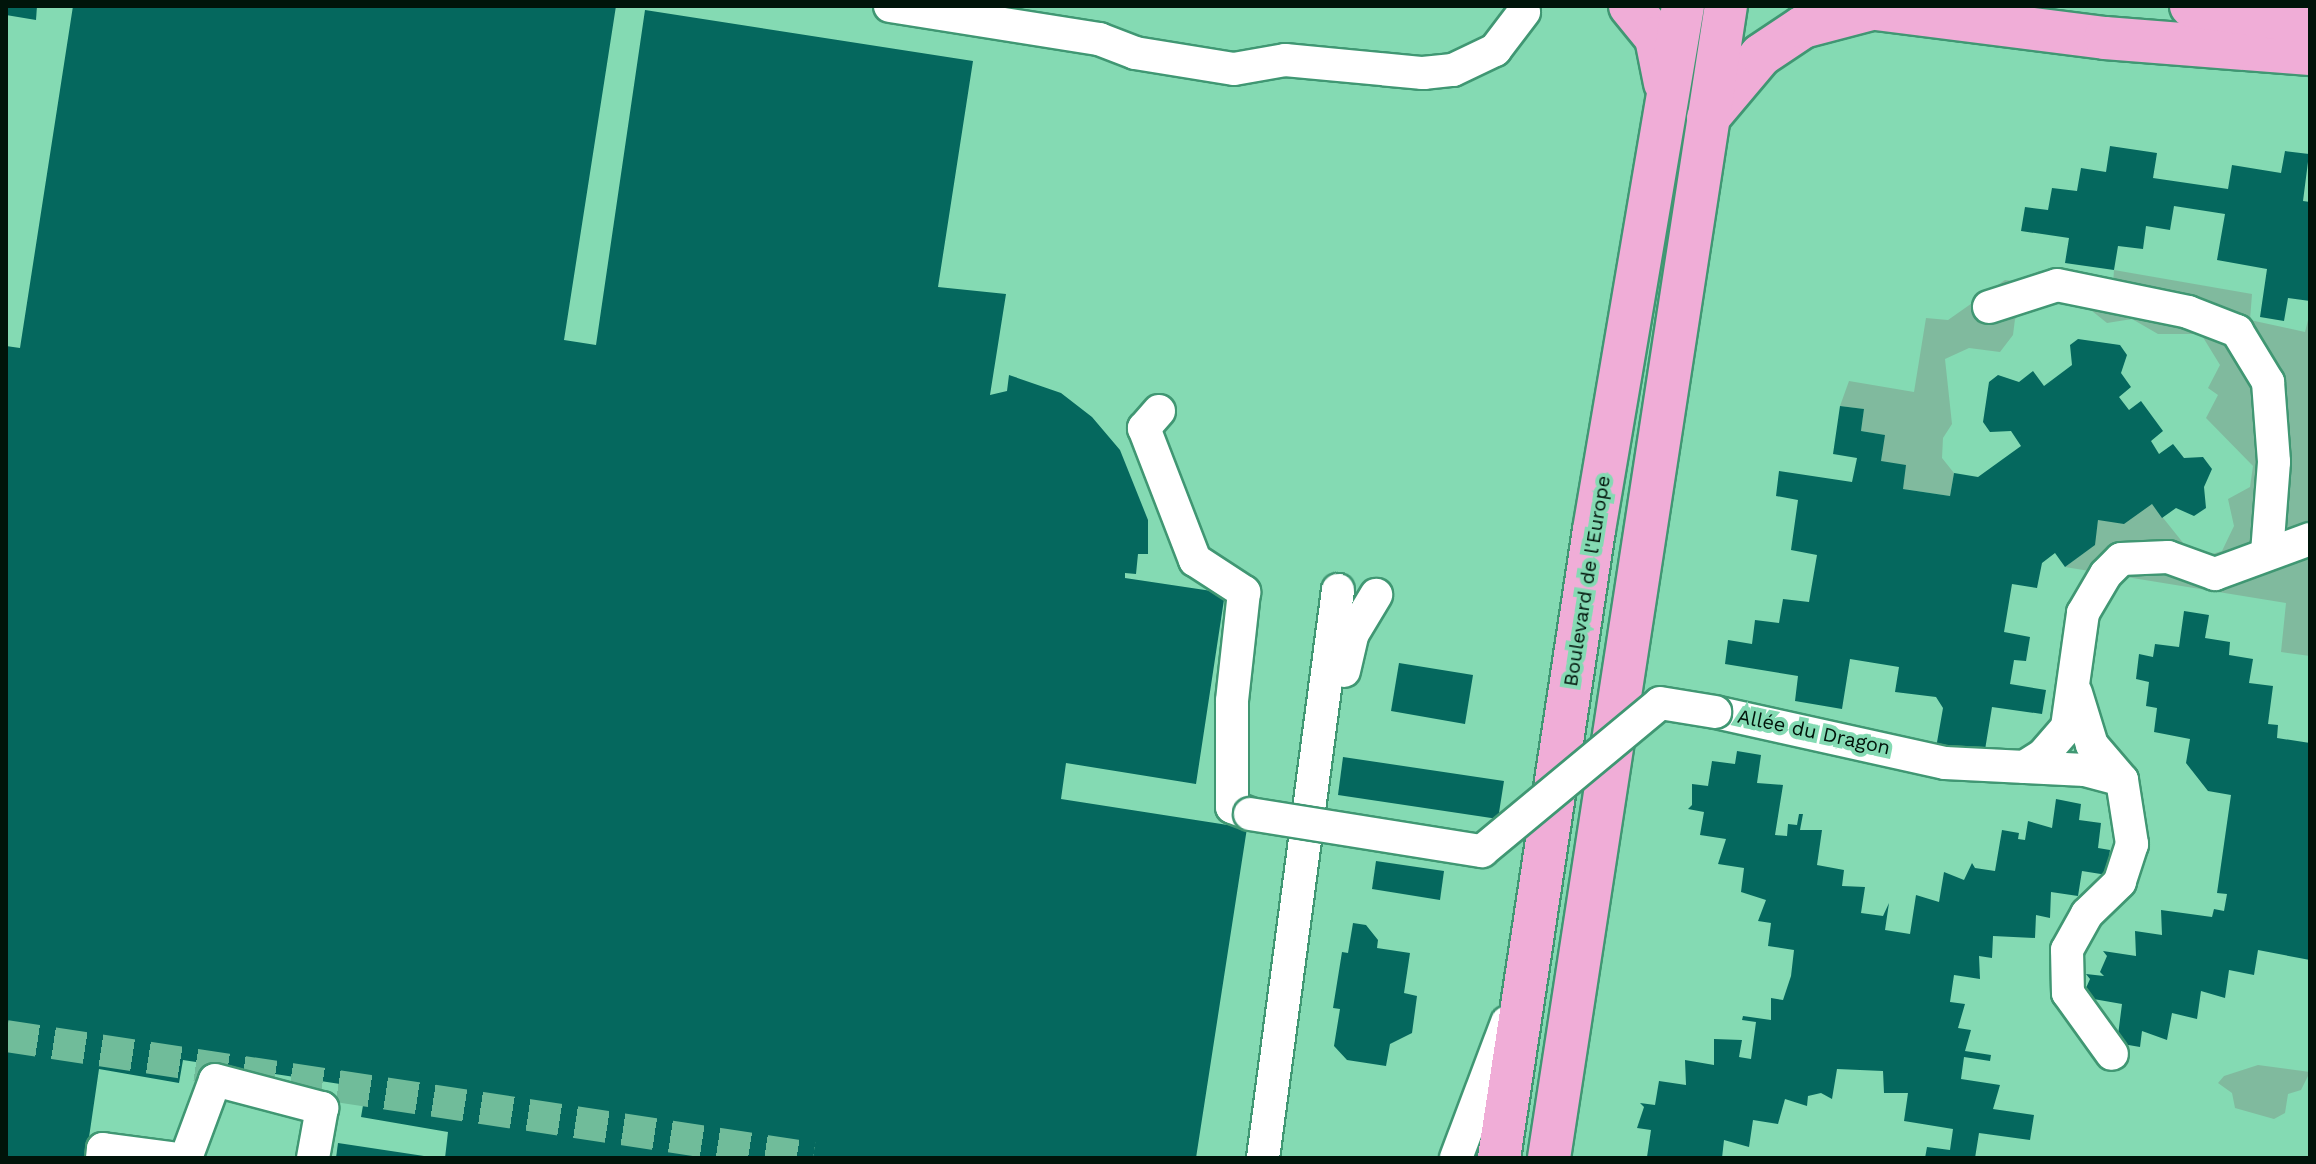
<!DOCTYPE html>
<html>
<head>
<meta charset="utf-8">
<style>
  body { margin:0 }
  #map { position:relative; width:2316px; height:1164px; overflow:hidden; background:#84dab3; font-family:"Work Sans",sans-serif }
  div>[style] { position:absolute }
  .green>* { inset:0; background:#80ba9e }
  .building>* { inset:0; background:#05685e }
  .minor-tunnel>* { height:32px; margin-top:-16px; transform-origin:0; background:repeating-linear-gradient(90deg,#70bc9a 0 32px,transparent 0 48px) }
  .roads { filter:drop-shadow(2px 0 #409773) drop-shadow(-2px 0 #409773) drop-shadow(0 2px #409773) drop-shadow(0 -2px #409773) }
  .minor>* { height:32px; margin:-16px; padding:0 16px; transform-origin:16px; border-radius:16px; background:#fff }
  .major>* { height:42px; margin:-21px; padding:0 21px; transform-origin:21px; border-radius:21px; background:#f0add7 }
  .bridges { filter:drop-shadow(2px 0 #409773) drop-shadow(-2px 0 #409773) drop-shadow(0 2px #409773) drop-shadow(0 -2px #409773) }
  .minor-bridge>* { height:32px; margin:-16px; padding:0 16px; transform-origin:16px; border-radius:16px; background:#fff }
  span { translate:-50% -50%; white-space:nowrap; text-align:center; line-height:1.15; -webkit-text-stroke:8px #84dab3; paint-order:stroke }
  .street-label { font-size:20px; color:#00140a }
  .frame { position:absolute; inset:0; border:8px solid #00140a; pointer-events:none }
</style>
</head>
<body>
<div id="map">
  <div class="green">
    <i style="clip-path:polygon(2114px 270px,2252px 294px,2250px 320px,2305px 332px,2310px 312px,2310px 656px,2281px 652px,2286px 603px,2065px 567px,2094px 545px,2098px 520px,2152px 504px,2196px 559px,2222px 551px,2234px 526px,2228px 499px,2250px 487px,2253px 466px,2206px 418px,2218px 395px,2208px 388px,2220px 365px,2201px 334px,2158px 334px,2132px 319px,2107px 323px,2067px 291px,2049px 292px,2015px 319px,2013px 335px,2000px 352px,1969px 348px,1945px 359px,1952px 424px,1943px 438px,1942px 458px,1954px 473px,1950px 496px,1903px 489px,1881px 461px,1884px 435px,1861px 431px,1864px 409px,1840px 406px,1849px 381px,1914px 392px,1926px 318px,1948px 320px,2005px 280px,2022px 282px,2039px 271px,2113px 284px)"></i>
    <i style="clip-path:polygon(2258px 1065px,2310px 1072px,2301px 1090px,2288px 1094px,2285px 1113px,2274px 1119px,2235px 1108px,2232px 1093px,2218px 1083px,2224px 1076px)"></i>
  </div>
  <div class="building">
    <i style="clip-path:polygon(6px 6px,37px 6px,36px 20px,6px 15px)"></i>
    <i style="clip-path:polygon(73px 6px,616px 6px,564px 340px,596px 345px,645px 10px,973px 61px,938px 287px,1006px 294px,990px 395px,1007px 391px,1009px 375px,1061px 393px,1092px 417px,1120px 450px,1148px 520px,1148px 554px,1138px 554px,1136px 574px,1125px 573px,1125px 578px,1225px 593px,1196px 784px,1066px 763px,1061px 799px,1247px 828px,1196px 1158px,445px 1158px,448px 1132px,361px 1117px,366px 1088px,183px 1060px,179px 1083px,99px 1069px,86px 1158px,6px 1158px,6px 346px,20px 348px)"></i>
    <i style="clip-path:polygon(2110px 146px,2157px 153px,2153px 178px,2228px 189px,2232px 165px,2281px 173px,2285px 151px,2309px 154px,2303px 201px,2310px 202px,2310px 301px,2288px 298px,2284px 321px,2260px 317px,2267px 269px,2217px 260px,2225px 214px,2174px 206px,2170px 230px,2146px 226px,2143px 249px,2118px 246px,2114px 270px,2065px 263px,2069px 238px,2021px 231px,2025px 207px,2048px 210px,2052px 188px,2077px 191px,2081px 168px,2106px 172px)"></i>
    <i style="clip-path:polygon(2078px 339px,2120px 345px,2127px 355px,2121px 373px,2131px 387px,2119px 397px,2129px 410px,2141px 401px,2163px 431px,2151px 441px,2159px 454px,2173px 444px,2184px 458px,2203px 457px,2212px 469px,2204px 487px,2206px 508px,2194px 516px,2176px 508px,2162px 518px,2152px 504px,2124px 524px,2098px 520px,2095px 545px,2065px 567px,2055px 553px,2042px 563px,2037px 588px,2012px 584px,2004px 632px,2030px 637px,2026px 661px,2014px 660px,2010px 684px,2046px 690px,2042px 714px,1992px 707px,1984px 756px,1936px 748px,1943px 708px,1936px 697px,1895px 692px,1899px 667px,1850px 659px,1842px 709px,1795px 701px,1798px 676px,1725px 664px,1728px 640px,1752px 644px,1755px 620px,1779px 623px,1783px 599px,1809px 602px,1817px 555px,1791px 550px,1798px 500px,1776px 496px,1779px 471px,1852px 482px,1857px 458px,1833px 454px,1840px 406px,1864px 409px,1861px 431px,1885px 435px,1881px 461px,1906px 465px,1903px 489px,1950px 496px,1954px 473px,1978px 477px,2021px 446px,2011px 431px,1990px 432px,1983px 422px,1989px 382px,1998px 375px,2019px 382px,2033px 371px,2044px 386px,2072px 365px,2070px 345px)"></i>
    <i style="clip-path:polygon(2184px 611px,2209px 615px,2205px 638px,2230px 642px,2229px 655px,2253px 659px,2249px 683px,2273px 686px,2268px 724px,2278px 725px,2277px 738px,2310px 743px,2310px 960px,2258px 950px,2254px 975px,2229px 970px,2225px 998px,2201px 991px,2197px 1019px,2172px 1013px,2167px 1040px,2142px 1031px,2140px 1047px,2117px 1043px,2122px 1004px,2082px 997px,2090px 979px,2086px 974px,2104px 976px,2100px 972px,2107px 956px,2103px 951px,2136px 956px,2135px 931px,2162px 935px,2161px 910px,2212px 917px,2214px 909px,2224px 911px,2227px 894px,2217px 893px,2231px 795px,2208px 791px,2186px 763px,2190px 739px,2154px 732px,2157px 708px,2146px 706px,2149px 682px,2136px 679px,2139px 654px,2153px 657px,2155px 644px,2179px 647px)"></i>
    <i style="clip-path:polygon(1399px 663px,1473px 675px,1465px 724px,1391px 711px)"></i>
    <i style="clip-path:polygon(1737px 751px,1761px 755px,1757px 783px,1783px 785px,1775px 835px,1787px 836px,1788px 824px,1797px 825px,1799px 814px,1803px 814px,1800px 830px,1822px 830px,1817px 865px,1844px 870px,1842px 886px,1865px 887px,1861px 913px,1883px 916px,1889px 903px,1885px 930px,1910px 934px,1916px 895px,1939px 902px,1944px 872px,1964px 880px,1972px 863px,1975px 868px,1995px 871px,2002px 830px,2019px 833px,2018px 839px,2025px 840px,2028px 821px,2052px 828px,2056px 799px,2081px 804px,2079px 820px,2101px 823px,2098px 848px,2110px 850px,2107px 875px,2082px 871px,2078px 896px,2051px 892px,2050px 918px,2036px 915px,2035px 938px,1993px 936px,1992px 958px,1979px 956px,1980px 979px,1954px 975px,1950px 1002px,1965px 1004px,1958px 1028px,1971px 1030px,1965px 1051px,1991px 1055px,1990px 1061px,1964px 1057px,1961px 1079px,2000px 1085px,1993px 1109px,2034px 1115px,2030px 1140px,1979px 1133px,1975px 1158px,1925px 1158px,1927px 1147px,1950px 1150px,1953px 1129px,1904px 1121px,1908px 1093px,1884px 1093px,1883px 1071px,1837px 1069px,1832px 1099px,1821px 1093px,1808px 1096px,1807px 1106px,1785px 1099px,1778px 1124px,1753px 1120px,1749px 1147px,1724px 1140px,1722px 1158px,1647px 1157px,1651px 1130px,1637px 1128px,1644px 1107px,1640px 1103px,1655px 1105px,1659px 1081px,1686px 1085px,1685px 1060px,1714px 1065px,1714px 1039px,1742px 1040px,1739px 1057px,1751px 1059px,1756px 1022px,1742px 1020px,1743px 1016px,1771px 1020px,1771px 998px,1783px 1000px,1791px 976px,1794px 950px,1768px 946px,1771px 923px,1758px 921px,1766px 900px,1741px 892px,1744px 868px,1718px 864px,1726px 839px,1700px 835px,1704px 812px,1688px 809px,1692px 805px,1692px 784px,1708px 786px,1712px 761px,1735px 764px)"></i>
    <i style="clip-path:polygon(1343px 757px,1504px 781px,1498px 819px,1338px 795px)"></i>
    <i style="clip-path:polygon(1376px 861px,1444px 871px,1440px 900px,1372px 889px)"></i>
    <i style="clip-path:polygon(1353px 923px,1366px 925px,1378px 940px,1377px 948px,1410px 953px,1404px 993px,1417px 996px,1412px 1033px,1390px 1044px,1386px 1066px,1347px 1060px,1334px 1046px,1340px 1009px,1333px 1008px,1342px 952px,1348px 953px)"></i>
    <i style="clip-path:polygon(338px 1143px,424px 1156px,424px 1158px,336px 1158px)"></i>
  </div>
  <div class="minor-tunnel">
    <i style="left:6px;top:1036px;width:816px;rotate:8.6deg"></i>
  </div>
  <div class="roads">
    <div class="minor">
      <i style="left:890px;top:6px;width:212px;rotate:9deg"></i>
      <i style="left:1099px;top:39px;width:39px;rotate:21deg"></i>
      <i style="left:1135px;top:53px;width:100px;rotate:9.2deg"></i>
      <i style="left:1234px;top:69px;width:52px;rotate:-10deg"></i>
      <i style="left:1285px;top:60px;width:139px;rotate:5.4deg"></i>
      <i style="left:1423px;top:73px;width:30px;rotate:-6deg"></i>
      <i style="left:1453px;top:70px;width:47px;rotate:-25.5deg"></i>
      <i style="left:1495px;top:50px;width:48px;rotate:-52.7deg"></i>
      <i style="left:1989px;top:307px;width:71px;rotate:-17.9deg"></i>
      <i style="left:2057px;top:285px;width:134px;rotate:11.6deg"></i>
      <i style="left:2188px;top:312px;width:53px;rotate:21.2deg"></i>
      <i style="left:2237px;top:331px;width:60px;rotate:58.7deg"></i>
      <i style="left:2268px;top:382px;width:80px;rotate:85.7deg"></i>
      <i style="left:2274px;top:462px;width:90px;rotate:94.4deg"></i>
      <i style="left:1159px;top:411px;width:23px;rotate:131deg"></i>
      <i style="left:1144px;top:428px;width:142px;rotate:68.9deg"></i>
      <i style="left:1195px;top:560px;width:59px;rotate:33.1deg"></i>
      <i style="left:1244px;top:592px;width:110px;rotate:96.3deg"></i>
      <i style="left:1232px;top:701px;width:106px;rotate:90deg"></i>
      <i style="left:1232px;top:807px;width:19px;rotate:21deg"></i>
      <i style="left:1344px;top:671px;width:37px;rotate:-77deg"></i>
      <i style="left:1352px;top:635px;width:47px;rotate:-59deg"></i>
      <i style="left:2076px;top:693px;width:54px;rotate:72.9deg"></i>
      <i style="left:2092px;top:745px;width:46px;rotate:49.4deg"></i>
      <i style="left:1715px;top:712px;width:236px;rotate:12.5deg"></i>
      <i style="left:1945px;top:763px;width:140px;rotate:2.9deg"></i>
      <i style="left:2085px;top:770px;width:38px;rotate:15deg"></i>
      <i style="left:2122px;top:780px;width:65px;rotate:81.1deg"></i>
      <i style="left:2132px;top:844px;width:40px;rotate:108deg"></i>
      <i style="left:2120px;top:882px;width:46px;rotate:135.9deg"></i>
      <i style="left:2087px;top:914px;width:41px;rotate:119.1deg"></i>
      <i style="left:2067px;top:950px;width:43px;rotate:88.7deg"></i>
      <i style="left:2068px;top:993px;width:75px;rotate:54.2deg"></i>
      <i style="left:2024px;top:767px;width:22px;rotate:-32deg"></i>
      <i style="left:2043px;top:755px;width:37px;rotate:-49deg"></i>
      <i style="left:2067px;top:727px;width:115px;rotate:-82deg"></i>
      <i style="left:2083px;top:613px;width:45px;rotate:-59.5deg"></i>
      <i style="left:2106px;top:574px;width:21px;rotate:-45deg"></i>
      <i style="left:2121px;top:559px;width:47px;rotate:-2.4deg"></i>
      <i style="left:2168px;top:557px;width:50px;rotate:19.9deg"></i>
      <i style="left:2215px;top:574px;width:101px;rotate:-20.2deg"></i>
      <i style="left:102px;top:1158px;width:9px;rotate:-84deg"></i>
      <i style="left:103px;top:1149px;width:69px;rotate:7.5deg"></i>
      <i style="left:186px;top:1158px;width:83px;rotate:-69.6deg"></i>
      <i style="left:215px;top:1080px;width:111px;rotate:14.7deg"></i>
      <i style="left:322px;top:1108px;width:51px;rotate:100.2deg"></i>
      <i style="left:1263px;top:1158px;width:573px;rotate:-82.48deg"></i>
      <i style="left:1456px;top:1158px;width:145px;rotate:-69.4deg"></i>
    </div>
    <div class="major">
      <i style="left:1630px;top:6px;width:41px;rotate:50.9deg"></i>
      <i style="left:1656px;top:38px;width:46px;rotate:78.7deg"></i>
      <i style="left:1852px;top:6px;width:255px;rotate:7.2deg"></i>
      <i style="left:2105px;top:38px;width:206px;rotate:4.5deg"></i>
      <i style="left:2191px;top:6px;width:120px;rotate:8.1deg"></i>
      <i style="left:1708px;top:118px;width:82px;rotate:-49.9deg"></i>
      <i style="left:1761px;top:55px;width:50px;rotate:-33.7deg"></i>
      <i style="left:1803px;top:27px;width:70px;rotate:-14.8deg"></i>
      <i style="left:1499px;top:1158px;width:635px;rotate:-81.4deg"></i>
      <i style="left:1594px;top:530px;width:532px;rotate:-80.36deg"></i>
      <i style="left:1549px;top:1158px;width:1166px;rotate:-81.27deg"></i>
    </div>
  </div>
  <div class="bridges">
    <div class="minor-bridge">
      <i style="left:1250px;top:814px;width:235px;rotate:9.1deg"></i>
      <i style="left:1482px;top:851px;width:231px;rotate:-39.7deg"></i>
      <i style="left:1660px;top:703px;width:56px;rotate:9.3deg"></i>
    </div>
  </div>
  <div class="street-label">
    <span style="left:1587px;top:581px;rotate:-81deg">Boulevard de l'Europe</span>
    <span style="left:1814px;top:732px;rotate:12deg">Allée du Dragon</span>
  </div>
  <div class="frame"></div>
</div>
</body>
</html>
